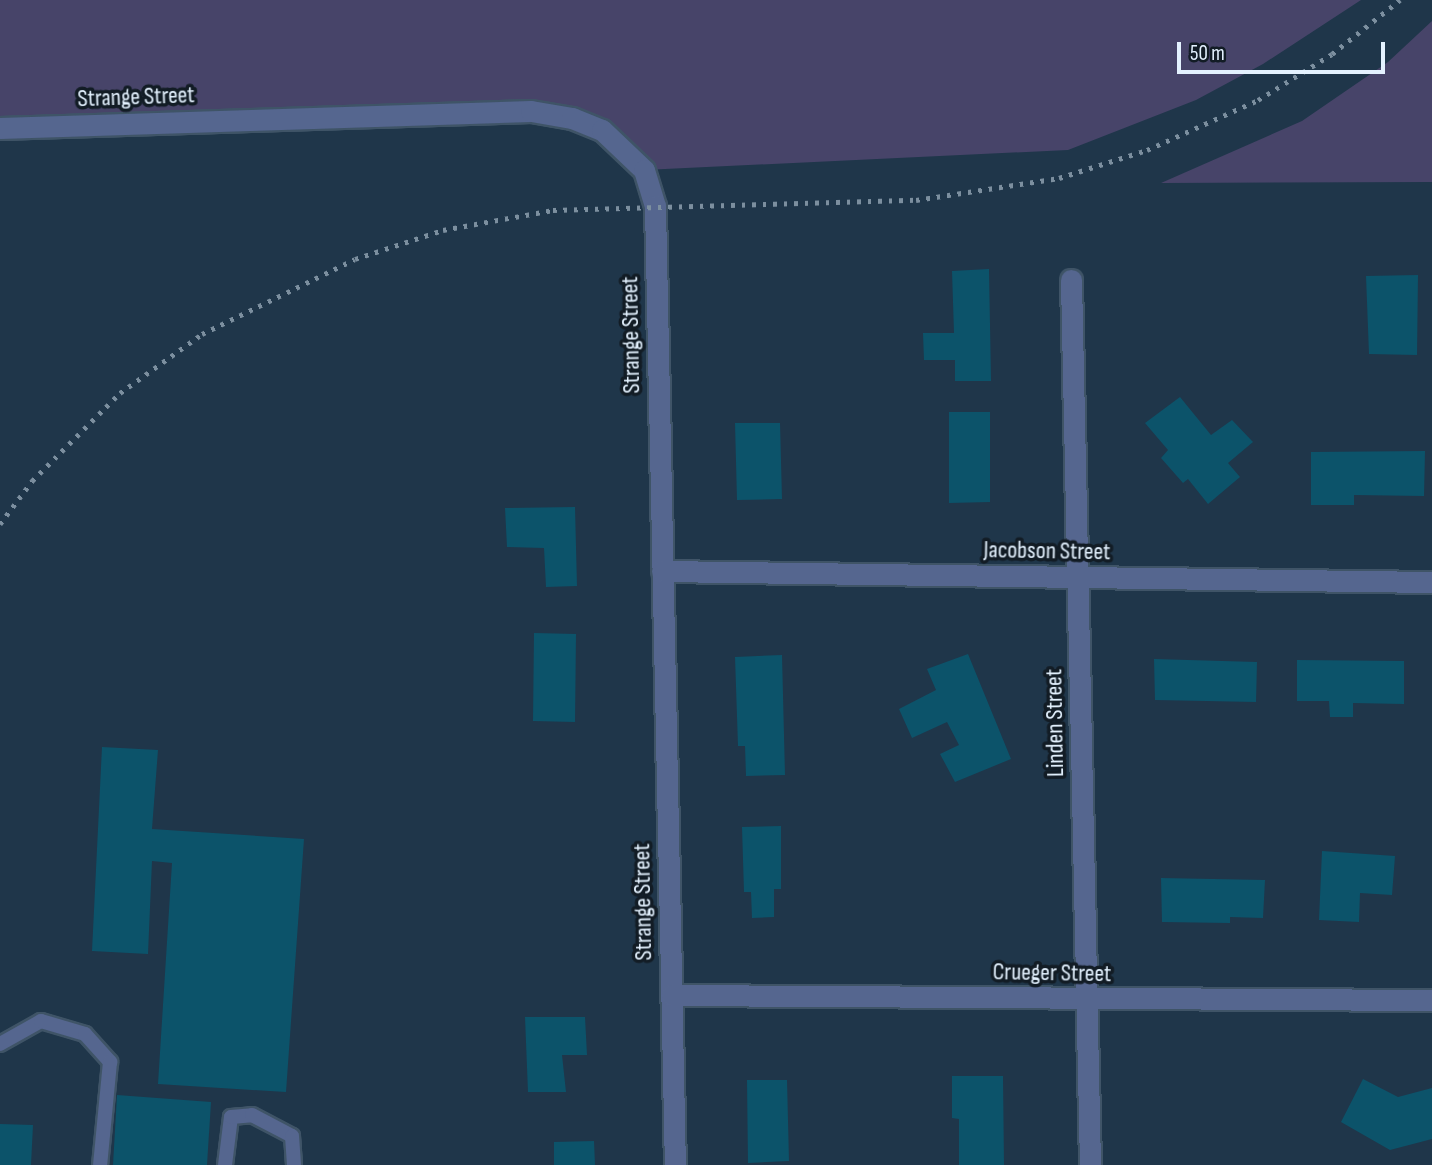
<!DOCTYPE html>
<html>
<head>
<meta charset="utf-8">
<style>
  body { margin:0 }
  #map { position:relative; width:1432px; height:1165px; overflow:hidden; background:#1f364a; font-family:"Sofia Sans Condensed",sans-serif }
  div>[style] { position:absolute }
  .green>* { inset:0; background:#474469 }
  .building>* { inset:0; background:#0c536a }
  .roads { filter:drop-shadow(2px 0 #3f5467) drop-shadow(-2px 0 #3f5467) drop-shadow(0 2px #3f5467) drop-shadow(0 -2px #3f5467) }
  .lane>* { height:14px; margin:-7px; padding:0 7px; transform-origin:7px; border-radius:7px; background:#55668f }
  .street>* { height:21px; margin:-10.5px; padding:0 10.5px; transform-origin:10.5px; border-radius:10.5px; background:#55668f }
  .rail>* { height:5px; margin-top:-2.5px; transform-origin:0; background:repeating-linear-gradient(90deg,#7c8f9f 0 3.5px,transparent 0 10.5px) }
  span { translate:-50% -50%; white-space:nowrap; text-align:center; line-height:1.15; -webkit-text-stroke:7px #121c25; paint-order:stroke }
  .street-label { font-size:24px; color:#e4f2ff }
  .scale { position:absolute; left:1177px; top:42px; width:208px; height:32px; box-sizing:border-box; border:4px solid #e4f2ff; border-top:0; padding-left:9px; font-size:21px; line-height:24px; white-space:nowrap; color:#e4f2ff; -webkit-text-stroke:5px #121c25; paint-order:stroke }
</style>
</head>
<body>
<div id="map">
  <div class="green">
    <i style="clip-path:polygon(0 0,1361px 0,1263px 64px,1196px 100px,1068px 150px,644px 170px,572px 118px,0 128px)"></i>
    <i style="clip-path:polygon(1432px 21px,1432px 182px,1161px 183px,1302px 121px,1388px 62px)"></i>
  </div>
  <div class="building">
    <i style="clip-path:polygon(989px 269px,991px 381px,955px 381px,955px 360px,924px 360px,923px 333px,954px 333px,952px 271px)"></i>
    <i style="clip-path:polygon(1418px 275px,1417px 355px,1369px 354px,1366px 276px)"></i>
    <i style="clip-path:polygon(1180px 397px,1211px 435px,1232px 420px,1253px 442px,1228px 463px,1240px 477px,1208px 504px,1188px 479px,1183px 483px,1161px 458px,1168px 450px,1145px 423px)"></i>
    <i style="clip-path:polygon(949px 412px,990px 412px,990px 502px,949px 503px)"></i>
    <i style="clip-path:polygon(735px 423px,780px 423px,782px 499px,737px 500px)"></i>
    <i style="clip-path:polygon(1425px 451px,1424px 496px,1354px 495px,1354px 505px,1311px 505px,1311px 452px)"></i>
    <i style="clip-path:polygon(575px 507px,577px 586px,546px 587px,544px 548px,507px 547px,505px 508px)"></i>
    <i style="clip-path:polygon(534px 633px,576px 634px,575px 722px,533px 721px)"></i>
    <i style="clip-path:polygon(968px 654px,1011px 759px,955px 782px,940px 754px,959px 745px,947px 722px,912px 738px,899px 709px,936px 690px,927px 669px)"></i>
    <i style="clip-path:polygon(782px 655px,785px 775px,746px 776px,745px 746px,738px 746px,735px 657px)"></i>
    <i style="clip-path:polygon(1154px 659px,1257px 662px,1256px 702px,1155px 700px)"></i>
    <i style="clip-path:polygon(1297px 660px,1404px 661px,1404px 704px,1353px 703px,1353px 717px,1330px 717px,1329px 701px,1297px 701px)"></i>
    <i style="clip-path:polygon(102px 747px,158px 750px,152px 829px,304px 839px,286px 1092px,158px 1084px,172px 863px,152px 861px,148px 954px,92px 951px)"></i>
    <i style="clip-path:polygon(781px 826px,781px 889px,774px 889px,774px 917px,752px 918px,751px 892px,744px 892px,742px 827px)"></i>
    <i style="clip-path:polygon(1322px 851px,1395px 856px,1392px 895px,1360px 893px,1359px 922px,1319px 920px)"></i>
    <i style="clip-path:polygon(1161px 878px,1265px 880px,1263px 918px,1230px 917px,1230px 923px,1162px 922px)"></i>
    <i style="clip-path:polygon(525px 1017px,585px 1017px,587px 1055px,562px 1055px,566px 1092px,528px 1092px)"></i>
    <i style="clip-path:polygon(952px 1076px,1003px 1076px,1004px 1165px,959px 1165px,959px 1119px,952px 1118px)"></i>
    <i style="clip-path:polygon(1363px 1079px,1398px 1097px,1432px 1088px,1432px 1139px,1390px 1150px,1341px 1122px)"></i>
    <i style="clip-path:polygon(747px 1080px,787px 1080px,789px 1161px,748px 1163px)"></i>
    <i style="clip-path:polygon(117px 1095px,211px 1102px,207px 1165px,113px 1165px)"></i>
    <i style="clip-path:polygon(0 1124px,33px 1125px,31px 1165px,0 1165px)"></i>
    <i style="clip-path:polygon(594px 1141px,595px 1165px,554px 1165px,554px 1142px)"></i>
  </div>
  <div class="roads">
    <div class="lane">
      <i style="left:0;top:1044px;width:47px;rotate:-29.3deg"></i>
      <i style="left:41px;top:1021px;width:46px;rotate:16.5deg"></i>
      <i style="left:85px;top:1034px;width:38px;rotate:48deg"></i>
      <i style="left:110px;top:1062px;width:103px;rotate:95.5deg"></i>
      <i style="left:225px;top:1165px;width:48px;rotate:-82.9deg"></i>
      <i style="left:231px;top:1117px;width:21px;rotate:-5deg"></i>
      <i style="left:252px;top:1115px;width:45px;rotate:27.7deg"></i>
      <i style="left:292px;top:1136px;width:29px;rotate:86deg"></i>
    </div>
    <div class="street">
      <i style="left:0;top:128px;width:531px;rotate:-1.83deg"></i>
      <i style="left:531px;top:111px;width:42px;rotate:9.7deg"></i>
      <i style="left:572px;top:118px;width:32px;rotate:22deg"></i>
      <i style="left:602px;top:130px;width:58px;rotate:43.6deg"></i>
      <i style="left:644px;top:170px;width:38px;rotate:73deg"></i>
      <i style="left:655px;top:206px;width:959px;rotate:88.81deg"></i>
      <i style="left:1071px;top:280px;width:885px;rotate:88.77deg"></i>
      <i style="left:662px;top:571px;width:770px;rotate:0.82deg"></i>
      <i style="left:672px;top:995px;width:760px;rotate:0.38deg"></i>
    </div>
  </div>
  <div class="rail">
    <i style="left:0;top:524px;width:54px;rotate:-53.3deg"></i>
    <i style="left:32px;top:481px;width:124px;rotate:-45deg"></i>
    <i style="left:120px;top:393px;width:101px;rotate:-35.7deg"></i>
    <i style="left:202px;top:334px;width:170px;rotate:-26.1deg"></i>
    <i style="left:355px;top:259px;width:93px;rotate:-18.2deg"></i>
    <i style="left:443px;top:230px;width:112px;rotate:-10.3deg"></i>
    <i style="left:553px;top:210px;width:363px;rotate:-1.6deg"></i>
    <i style="left:916px;top:200px;width:145px;rotate:-8.7deg"></i>
    <i style="left:1059px;top:178px;width:92px;rotate:-17.7deg"></i>
    <i style="left:1147px;top:150px;width:122px;rotate:-24.2deg"></i>
    <i style="left:1258px;top:100px;width:87px;rotate:-31.9deg"></i>
    <i style="left:1332px;top:54px;width:87px;rotate:-38.5deg"></i>
  </div>
  <div class="street-label">
    <span style="left:136px;top:97px;rotate:-2deg">Strange Street</span>
    <span style="left:631px;top:335px;rotate:-91deg">Strange Street</span>
    <span style="left:1047px;top:551px;rotate:1deg">Jacobson Street</span>
    <span style="left:1055px;top:723px;rotate:-91deg">Linden Street</span>
    <span style="left:643px;top:902px;rotate:-91deg">Strange Street</span>
    <span style="left:1052px;top:973px;rotate:1deg">Crueger Street</span>
  </div>
  <div class="scale">50 m</div>
</div>
</body>
</html>
